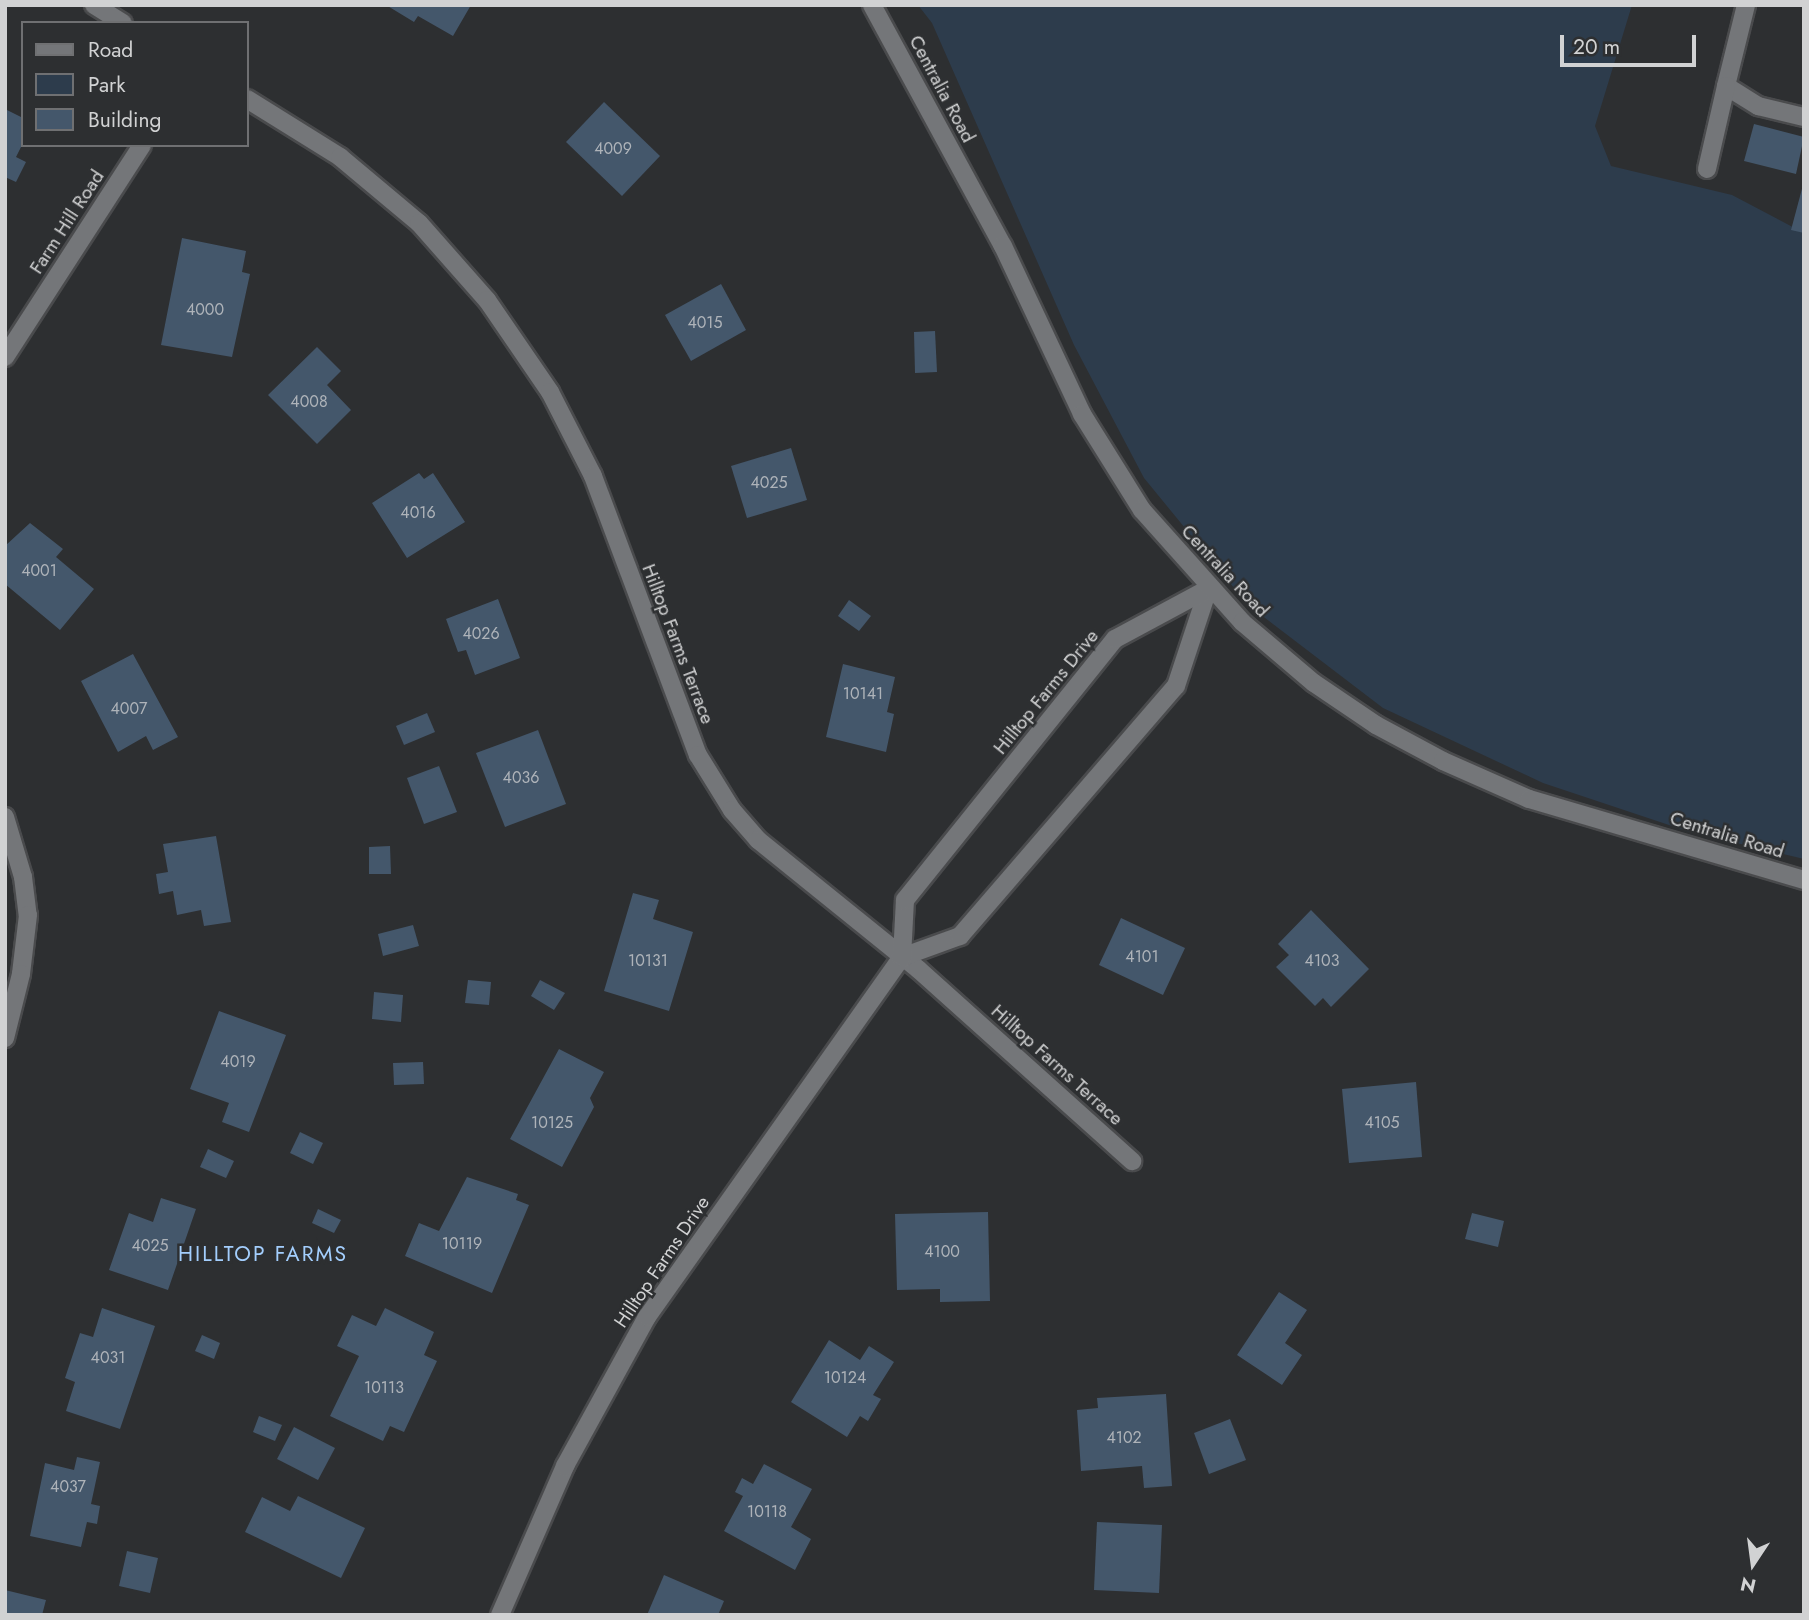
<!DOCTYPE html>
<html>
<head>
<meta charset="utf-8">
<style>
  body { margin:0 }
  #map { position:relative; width:1809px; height:1620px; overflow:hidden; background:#2d2f31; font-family:Jost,sans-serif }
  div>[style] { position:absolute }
  .green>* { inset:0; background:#2d3c4c }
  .building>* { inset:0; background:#44576b }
  .roads { filter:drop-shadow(2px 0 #4a4b4d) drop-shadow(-2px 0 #4a4b4d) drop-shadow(0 2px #4a4b4d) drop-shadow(0 -2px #4a4b4d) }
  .service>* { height:18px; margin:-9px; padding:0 9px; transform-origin:9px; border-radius:9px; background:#747679 }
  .minor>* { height:18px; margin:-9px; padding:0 9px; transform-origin:9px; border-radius:9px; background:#747679 }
  .tertiary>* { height:18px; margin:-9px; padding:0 9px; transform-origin:9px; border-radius:9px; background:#747679 }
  span { translate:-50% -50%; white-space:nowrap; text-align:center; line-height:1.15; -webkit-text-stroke:5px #2d2f31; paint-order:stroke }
  .number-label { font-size:16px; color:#aeb3b9 }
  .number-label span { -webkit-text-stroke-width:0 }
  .street-label { font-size:19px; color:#d1d2d3 }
  .neighbourhood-label { font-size:21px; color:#a3cefd; letter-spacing:2px }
  .frame { position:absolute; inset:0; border:7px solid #d1d2d3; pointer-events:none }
  .legend { position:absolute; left:21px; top:21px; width:228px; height:126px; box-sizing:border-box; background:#2d2f31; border:2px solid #6f7072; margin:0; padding:9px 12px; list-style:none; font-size:21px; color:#d1d2d3 }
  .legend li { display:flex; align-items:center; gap:14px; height:35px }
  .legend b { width:35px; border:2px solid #6f7072 }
  .north { position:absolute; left:1718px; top:1529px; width:70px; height:70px; -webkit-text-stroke:5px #2d2f31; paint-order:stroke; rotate:193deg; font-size:19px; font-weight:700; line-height:28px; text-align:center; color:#d1d2d3 }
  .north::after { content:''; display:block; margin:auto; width:24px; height:32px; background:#d1d2d3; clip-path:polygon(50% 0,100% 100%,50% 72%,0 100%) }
  .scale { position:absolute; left:1560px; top:35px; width:136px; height:32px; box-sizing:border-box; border:4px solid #d1d2d3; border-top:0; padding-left:9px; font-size:21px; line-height:24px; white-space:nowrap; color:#d1d2d3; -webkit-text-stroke:5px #2d2f31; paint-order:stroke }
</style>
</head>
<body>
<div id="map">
  <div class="green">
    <i style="clip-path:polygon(918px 5px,1632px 5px,1595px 126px,1611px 166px,1732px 195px,1804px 233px,1804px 859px,1690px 832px,1543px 783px,1383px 708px,1248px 605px,1144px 478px,1074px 345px,932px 23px)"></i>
  </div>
  <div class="building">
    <i style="clip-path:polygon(386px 5px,471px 5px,453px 36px,418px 16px,414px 22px)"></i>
    <i style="clip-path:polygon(604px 102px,660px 156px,622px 196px,566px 142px)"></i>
    <i style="clip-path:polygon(5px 109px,23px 118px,23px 143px,16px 157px,26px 162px,16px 182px,5px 177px)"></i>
    <i style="clip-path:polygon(1754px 124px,1804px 137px,1796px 174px,1744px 161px)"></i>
    <i style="clip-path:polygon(1803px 185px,1804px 185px,1804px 233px,1791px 230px)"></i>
    <i style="clip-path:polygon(182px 238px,246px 251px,242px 272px,250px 274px,232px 357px,161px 345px)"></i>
    <i style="clip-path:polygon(721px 284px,746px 330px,691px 361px,665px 315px)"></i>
    <i style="clip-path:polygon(935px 331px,937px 372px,915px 373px,914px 332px)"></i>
    <i style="clip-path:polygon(317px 347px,341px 371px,327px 385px,351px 410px,317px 444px,268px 395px)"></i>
    <i style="clip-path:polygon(791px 448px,807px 500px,747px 518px,731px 466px)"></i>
    <i style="clip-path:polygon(419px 473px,424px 479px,433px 473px,465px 522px,407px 558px,372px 503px)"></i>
    <i style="clip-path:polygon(30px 523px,63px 549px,56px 557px,94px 589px,60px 630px,5px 584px,5px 546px)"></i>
    <i style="clip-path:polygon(498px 599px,520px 658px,475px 675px,466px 650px,458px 652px,446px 619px)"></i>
    <i style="clip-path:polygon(849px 600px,871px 616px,859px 631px,838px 616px)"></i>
    <i style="clip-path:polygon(133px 654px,178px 737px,153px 750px,146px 736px,118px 752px,81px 681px)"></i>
    <i style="clip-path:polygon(843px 664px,895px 677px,887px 712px,894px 714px,886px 752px,826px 737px)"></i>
    <i style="clip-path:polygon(427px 713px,435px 732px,404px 745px,396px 726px)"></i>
    <i style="clip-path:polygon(538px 730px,566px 804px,505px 827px,476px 753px)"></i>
    <i style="clip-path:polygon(439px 766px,457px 812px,424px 824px,407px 778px)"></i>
    <i style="clip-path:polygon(216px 836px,231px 922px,204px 926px,201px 910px,177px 915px,173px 891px,159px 894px,156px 874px,168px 872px,163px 844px)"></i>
    <i style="clip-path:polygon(390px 846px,391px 874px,369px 874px,369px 847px)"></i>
    <i style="clip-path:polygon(633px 893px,659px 900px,653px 919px,693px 932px,669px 1011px,604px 991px)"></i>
    <i style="clip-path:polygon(1311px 910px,1369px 969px,1331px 1007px,1323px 998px,1315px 1006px,1276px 967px,1289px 955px,1278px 944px)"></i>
    <i style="clip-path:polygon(1121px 918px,1185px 948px,1163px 995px,1099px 965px)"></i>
    <i style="clip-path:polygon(413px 925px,419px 946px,383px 956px,378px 934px)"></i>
    <i style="clip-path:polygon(468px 980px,491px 982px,489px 1005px,465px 1003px)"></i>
    <i style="clip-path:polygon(540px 980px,565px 993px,554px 1010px,531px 996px)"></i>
    <i style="clip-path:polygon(374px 992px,403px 995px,401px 1022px,372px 1019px)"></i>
    <i style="clip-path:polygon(219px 1011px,286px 1035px,249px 1132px,222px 1122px,229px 1103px,190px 1089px)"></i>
    <i style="clip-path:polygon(559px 1049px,604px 1072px,590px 1098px,594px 1107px,562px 1167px,510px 1139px)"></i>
    <i style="clip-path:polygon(423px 1062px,424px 1084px,394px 1085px,393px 1063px)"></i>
    <i style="clip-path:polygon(1416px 1082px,1422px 1157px,1349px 1163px,1342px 1089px)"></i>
    <i style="clip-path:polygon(300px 1132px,323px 1143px,313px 1164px,290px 1153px)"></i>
    <i style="clip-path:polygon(208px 1149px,234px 1161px,226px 1178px,200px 1167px)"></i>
    <i style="clip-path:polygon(467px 1177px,518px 1194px,516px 1200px,529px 1205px,492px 1293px,405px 1256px,419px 1223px,439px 1231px)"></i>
    <i style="clip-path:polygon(161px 1198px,196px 1209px,168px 1290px,109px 1270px,129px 1213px,153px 1222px)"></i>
    <i style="clip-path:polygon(318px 1209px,341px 1220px,334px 1233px,312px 1223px)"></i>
    <i style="clip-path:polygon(988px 1212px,990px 1301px,940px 1302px,940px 1289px,897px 1290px,895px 1214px)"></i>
    <i style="clip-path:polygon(1472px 1213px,1504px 1221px,1498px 1247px,1465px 1239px)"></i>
    <i style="clip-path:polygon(1279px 1292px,1307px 1310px,1285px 1343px,1302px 1355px,1282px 1385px,1237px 1355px)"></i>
    <i style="clip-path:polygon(102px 1308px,155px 1326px,120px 1429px,66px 1411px,75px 1382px,65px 1378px,80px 1333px,93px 1337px)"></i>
    <i style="clip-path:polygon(385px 1308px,434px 1332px,424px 1355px,437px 1361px,404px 1432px,390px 1426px,383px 1441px,330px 1416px,359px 1356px,337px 1346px,352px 1315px,376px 1326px)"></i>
    <i style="clip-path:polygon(202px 1335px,220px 1343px,214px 1359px,195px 1351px)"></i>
    <i style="clip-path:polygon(829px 1340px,860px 1360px,869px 1346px,894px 1362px,873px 1395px,881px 1399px,868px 1421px,860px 1416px,847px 1437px,791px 1402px)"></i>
    <i style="clip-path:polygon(1166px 1394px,1172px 1486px,1144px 1488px,1142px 1466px,1081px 1471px,1077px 1410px,1098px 1408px,1097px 1398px)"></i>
    <i style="clip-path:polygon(259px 1416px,282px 1425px,275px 1441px,253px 1432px)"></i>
    <i style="clip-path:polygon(1230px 1419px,1246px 1460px,1209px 1474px,1194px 1433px)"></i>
    <i style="clip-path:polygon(294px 1427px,335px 1448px,318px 1480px,277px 1459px)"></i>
    <i style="clip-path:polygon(77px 1457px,100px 1462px,91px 1504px,100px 1506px,97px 1524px,87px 1522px,81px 1547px,30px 1536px,45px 1463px,74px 1470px)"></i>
    <i style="clip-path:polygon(764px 1464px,812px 1489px,791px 1527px,811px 1539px,795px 1570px,724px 1531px,743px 1496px,735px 1492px,742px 1478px,753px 1484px)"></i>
    <i style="clip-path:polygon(298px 1496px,365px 1528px,341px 1578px,245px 1532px,262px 1497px,290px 1511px)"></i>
    <i style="clip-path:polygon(1097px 1522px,1162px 1525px,1159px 1593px,1094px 1590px)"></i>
    <i style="clip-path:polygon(127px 1551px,158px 1558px,150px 1593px,119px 1586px)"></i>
    <i style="clip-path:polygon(664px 1575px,724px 1601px,718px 1615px,647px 1615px)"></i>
    <i style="clip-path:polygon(5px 1590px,46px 1600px,42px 1615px,5px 1615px)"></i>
  </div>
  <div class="roads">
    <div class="service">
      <i style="left:1746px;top:5px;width:83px;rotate:103.9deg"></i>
      <i style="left:1726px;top:86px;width:38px;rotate:32deg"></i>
      <i style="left:1758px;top:106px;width:47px;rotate:13.4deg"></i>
      <i style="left:1707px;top:169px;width:85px;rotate:-77.1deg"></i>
    </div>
    <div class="minor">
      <i style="left:94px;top:5px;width:34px;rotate:32deg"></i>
      <i style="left:247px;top:99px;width:110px;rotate:31.9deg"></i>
      <i style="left:340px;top:157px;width:103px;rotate:39.9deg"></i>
      <i style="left:419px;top:223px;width:103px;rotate:48.6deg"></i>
      <i style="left:487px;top:300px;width:112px;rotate:55.6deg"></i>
      <i style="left:550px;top:392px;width:94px;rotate:62.9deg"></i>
      <i style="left:593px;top:476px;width:298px;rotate:69.4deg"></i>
      <i style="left:698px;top:755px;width:65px;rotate:58.3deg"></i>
      <i style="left:732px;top:810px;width:40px;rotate:49deg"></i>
      <i style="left:758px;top:840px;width:206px;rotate:38.9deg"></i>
      <i style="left:918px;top:969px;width:288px;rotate:41.9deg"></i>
      <i style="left:5px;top:357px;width:252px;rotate:-57.1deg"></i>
      <i style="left:5px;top:817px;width:63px;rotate:73.3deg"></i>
      <i style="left:23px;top:877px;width:38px;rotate:83deg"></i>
      <i style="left:28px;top:915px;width:59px;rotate:96.8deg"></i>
      <i style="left:21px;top:974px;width:66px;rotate:104deg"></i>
      <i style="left:902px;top:957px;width:62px;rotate:-19.9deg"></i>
      <i style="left:960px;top:936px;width:330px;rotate:-49.2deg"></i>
      <i style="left:1176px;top:686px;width:102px;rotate:-71.7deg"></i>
      <i style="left:500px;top:1615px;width:163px;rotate:-66.4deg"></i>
      <i style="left:565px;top:1466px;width:170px;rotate:-61.2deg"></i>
      <i style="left:647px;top:1317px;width:441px;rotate:-54.7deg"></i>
      <i style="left:902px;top:957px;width:57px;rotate:-87deg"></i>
      <i style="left:905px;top:900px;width:335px;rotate:-51.2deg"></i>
      <i style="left:1115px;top:639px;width:106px;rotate:-28.3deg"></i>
    </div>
    <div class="tertiary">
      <i style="left:872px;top:5px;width:274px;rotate:61.5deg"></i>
      <i style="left:1003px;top:246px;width:186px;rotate:64.8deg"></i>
      <i style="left:1082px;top:414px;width:113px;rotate:58deg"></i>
      <i style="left:1142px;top:510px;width:150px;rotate:48.2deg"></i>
      <i style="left:1242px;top:622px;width:94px;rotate:40.3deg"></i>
      <i style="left:1314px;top:683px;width:75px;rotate:34.1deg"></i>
      <i style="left:1376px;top:725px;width:76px;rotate:28.2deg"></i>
      <i style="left:1443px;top:761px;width:94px;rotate:23.8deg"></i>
      <i style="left:1529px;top:799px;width:287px;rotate:16.4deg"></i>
    </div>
  </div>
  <div class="number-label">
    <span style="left:613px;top:149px">4009</span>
    <span style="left:205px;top:310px">4000</span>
    <span style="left:705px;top:323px">4015</span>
    <span style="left:309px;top:402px">4008</span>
    <span style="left:769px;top:483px">4025</span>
    <span style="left:418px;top:513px">4016</span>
    <span style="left:39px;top:571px">4001</span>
    <span style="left:481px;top:634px">4026</span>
    <span style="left:863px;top:694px">10141</span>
    <span style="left:129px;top:709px">4007</span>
    <span style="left:521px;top:778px">4036</span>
    <span style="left:1142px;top:957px">4101</span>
    <span style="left:648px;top:961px">10131</span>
    <span style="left:1322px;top:961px">4103</span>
    <span style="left:238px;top:1062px">4019</span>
    <span style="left:552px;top:1123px">10125</span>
    <span style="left:1382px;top:1123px">4105</span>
    <span style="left:462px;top:1244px">10119</span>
    <span style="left:150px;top:1246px">4025</span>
    <span style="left:942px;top:1252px">4100</span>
    <span style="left:108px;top:1358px">4031</span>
    <span style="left:845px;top:1378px">10124</span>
    <span style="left:384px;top:1388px">10113</span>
    <span style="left:1124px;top:1438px">4102</span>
    <span style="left:68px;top:1487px">4037</span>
    <span style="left:767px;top:1512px">10118</span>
  </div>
  <div class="street-label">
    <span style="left:942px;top:89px;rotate:62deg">Centralia Road</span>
    <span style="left:67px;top:222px;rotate:-57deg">Farm Hill Road</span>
    <span style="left:1225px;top:571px;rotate:47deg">Centralia Road</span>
    <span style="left:678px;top:644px;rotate:69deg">Hilltop Farms Terrace</span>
    <span style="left:1046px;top:692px;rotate:-51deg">Hilltop Farms Drive</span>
    <span style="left:1727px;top:835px;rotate:17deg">Centralia Road</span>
    <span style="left:1057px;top:1065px;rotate:42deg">Hilltop Farms Terrace</span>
    <span style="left:662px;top:1262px;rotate:-56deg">Hilltop Farms Drive</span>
  </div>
  <div class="neighbourhood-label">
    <span style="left:263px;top:1254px">HILLTOP FARMS</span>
  </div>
  <div class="frame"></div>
  <ul class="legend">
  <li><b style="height:9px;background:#747679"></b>Road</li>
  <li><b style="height:19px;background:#2d3c4c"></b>Park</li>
  <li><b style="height:19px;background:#44576b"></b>Building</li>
  </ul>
  <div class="north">N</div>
  <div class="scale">20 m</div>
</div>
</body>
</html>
